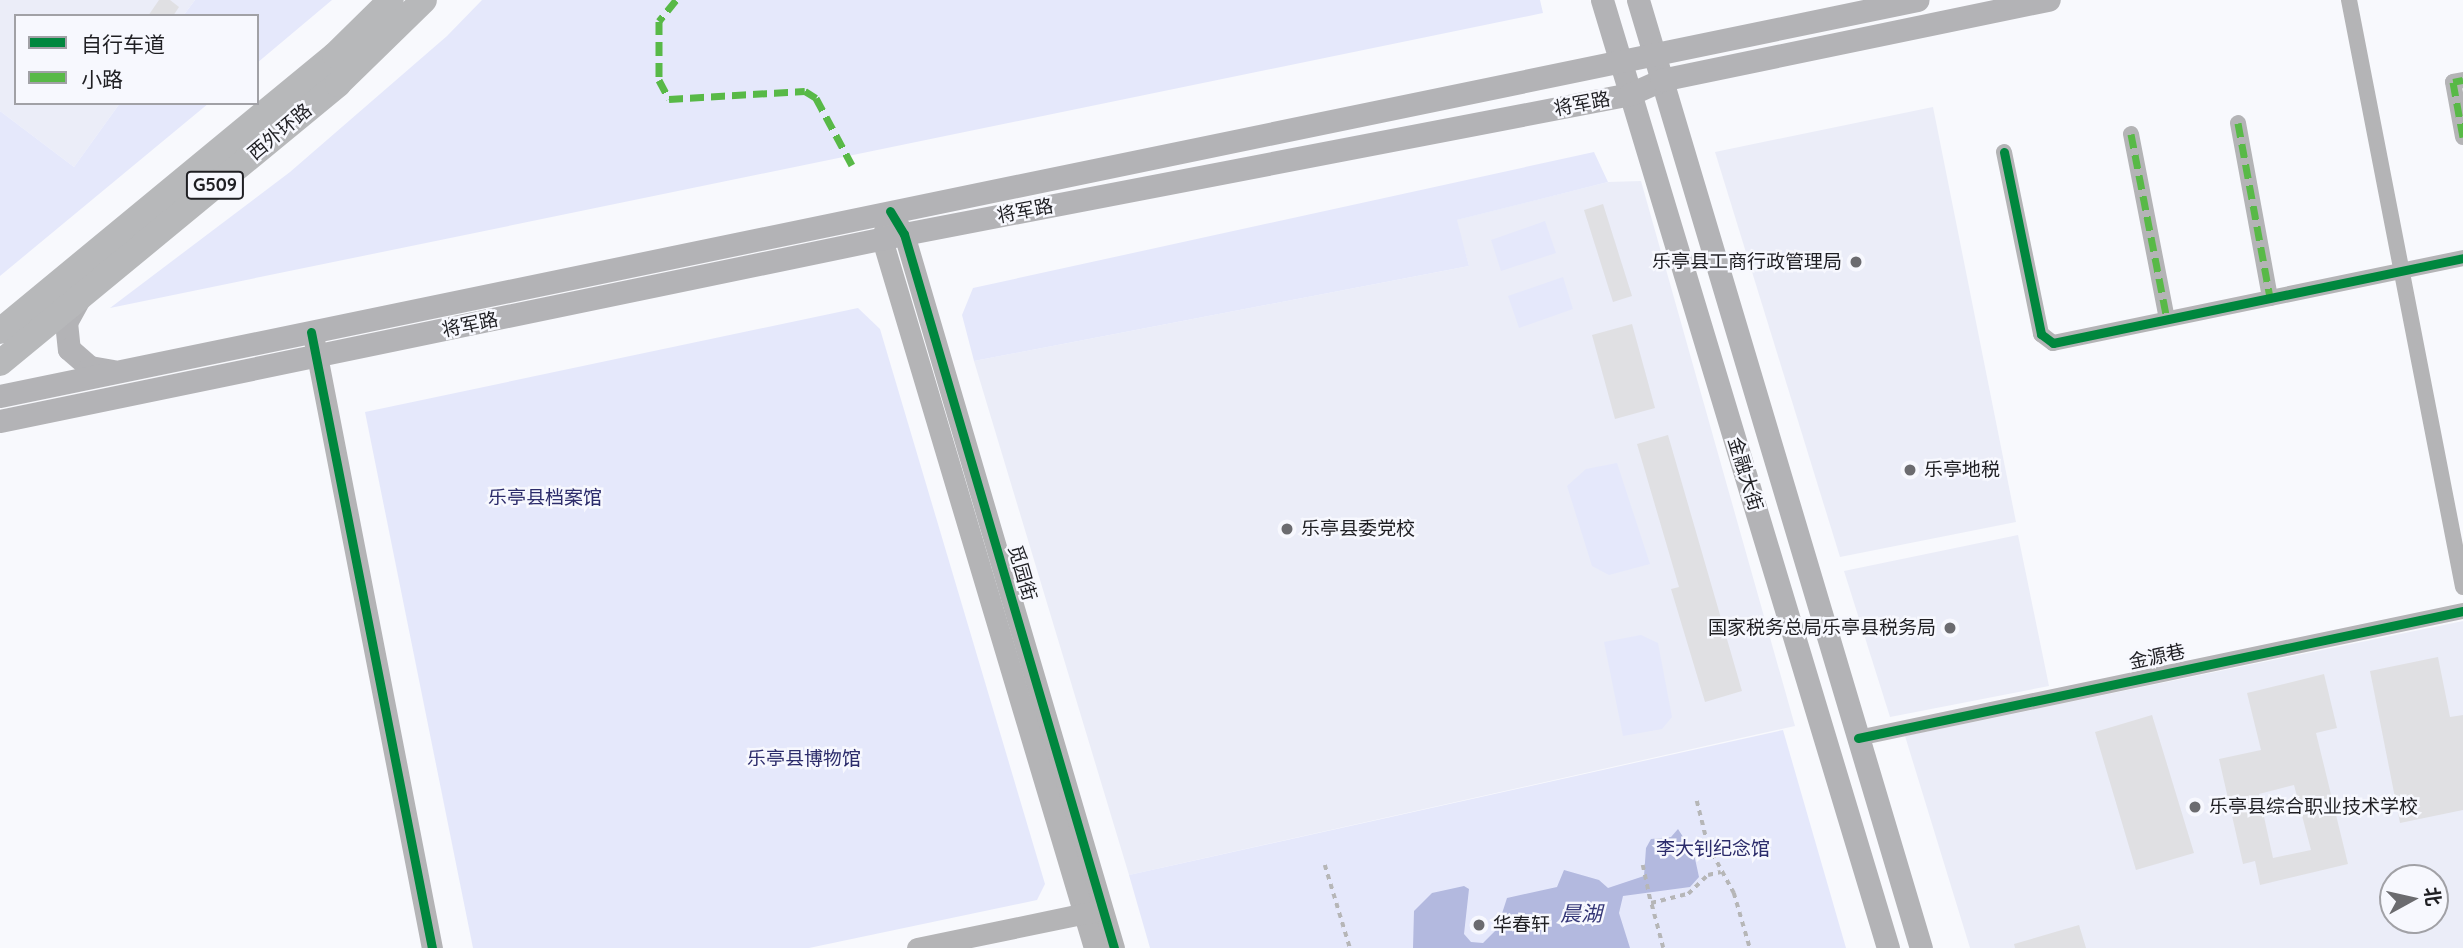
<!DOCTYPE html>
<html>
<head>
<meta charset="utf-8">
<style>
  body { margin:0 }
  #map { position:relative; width:2463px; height:948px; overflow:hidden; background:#f8f9fd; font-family:Quicksand,"Noto Sans SC",sans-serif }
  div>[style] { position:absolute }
  .built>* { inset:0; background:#ebedf8 }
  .green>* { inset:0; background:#e5e8fb }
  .water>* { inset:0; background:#b3b9df }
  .building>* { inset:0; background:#e0e0e3 }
  .path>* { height:3.5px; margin-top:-1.75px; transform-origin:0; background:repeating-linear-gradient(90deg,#b6b6b7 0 5px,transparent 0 10px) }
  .minor>* { height:16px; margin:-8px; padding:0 8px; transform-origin:8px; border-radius:8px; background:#b4b4b6 }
  .tertiary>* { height:21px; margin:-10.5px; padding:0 10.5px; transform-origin:10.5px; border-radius:10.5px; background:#b4b4b6 }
  .secondary>* { height:23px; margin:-11.5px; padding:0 11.5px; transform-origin:11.5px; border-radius:11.5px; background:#b3b3b6 }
  .primary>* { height:26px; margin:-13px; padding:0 13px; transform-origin:13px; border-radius:13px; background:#b7b8ba }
  .quiet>* { height:7px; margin-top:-3.5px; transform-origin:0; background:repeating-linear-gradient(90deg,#58b947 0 14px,transparent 0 21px) }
  .cycleway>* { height:9px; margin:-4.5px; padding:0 4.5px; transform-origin:4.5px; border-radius:4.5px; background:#00873e }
  .dots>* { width:19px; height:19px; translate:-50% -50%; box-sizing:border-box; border:4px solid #f7f8fe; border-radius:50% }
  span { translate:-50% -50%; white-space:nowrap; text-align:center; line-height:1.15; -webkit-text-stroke:5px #f7f8fe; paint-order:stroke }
  .shield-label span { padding:2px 5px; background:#f7f8fe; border:2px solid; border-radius:5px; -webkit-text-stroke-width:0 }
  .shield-label { font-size:18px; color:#1f1f23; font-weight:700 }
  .street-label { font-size:19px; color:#1f1f23 }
  .poi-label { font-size:19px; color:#1f1f23 }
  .right { translate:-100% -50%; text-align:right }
  .left { translate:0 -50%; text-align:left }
  .park-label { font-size:19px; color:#2c2c6b }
  .water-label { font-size:21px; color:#343676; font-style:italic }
  .legend { position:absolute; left:14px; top:14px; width:245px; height:91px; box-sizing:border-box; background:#f7f8fe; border:2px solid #a1a1a6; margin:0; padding:9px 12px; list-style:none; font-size:21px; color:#1f1f23 }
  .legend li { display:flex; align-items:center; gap:14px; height:35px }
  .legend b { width:35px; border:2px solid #a1a1a6 }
  .north { position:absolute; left:2379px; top:864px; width:70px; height:70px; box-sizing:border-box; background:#f7f8fe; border:2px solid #a1a1a6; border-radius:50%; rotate:82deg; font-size:19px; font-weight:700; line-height:28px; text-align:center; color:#1f1f23 }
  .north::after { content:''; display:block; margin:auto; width:24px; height:32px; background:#6b6b6f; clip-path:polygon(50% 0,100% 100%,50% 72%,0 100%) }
</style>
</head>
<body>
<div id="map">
  <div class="built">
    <i style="clip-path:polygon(0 0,195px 0,183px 16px,16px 16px,16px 103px,120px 103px,74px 167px,0 111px)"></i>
    <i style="clip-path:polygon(1933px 107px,2016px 522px,1840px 557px,1715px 152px)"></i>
    <i style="clip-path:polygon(1641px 181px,1795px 726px,1129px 875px,974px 361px,1469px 266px,1456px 220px,1608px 182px)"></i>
    <i style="clip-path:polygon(2018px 535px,2049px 686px,1890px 717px,1844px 571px)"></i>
    <i style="clip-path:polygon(evenodd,2463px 621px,2463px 948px,1970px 948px,1905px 736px,2463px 621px,2393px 878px,2435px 878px,2435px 920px,2393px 920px,2393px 878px)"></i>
  </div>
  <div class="green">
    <i style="clip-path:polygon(195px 0,332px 0,257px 63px,257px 16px,183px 16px)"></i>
    <i style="clip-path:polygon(482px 0,1540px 0,1543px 13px,110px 308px,290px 172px,447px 36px)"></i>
    <i style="clip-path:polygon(120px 103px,209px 103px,0 276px,0 111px,74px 167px)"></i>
    <i style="clip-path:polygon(1594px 152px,1608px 182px,1457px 220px,1469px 266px,974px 361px,962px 315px,973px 288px)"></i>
    <i style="clip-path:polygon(1545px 221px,1556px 253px,1501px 271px,1491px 240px)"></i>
    <i style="clip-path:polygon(1563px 277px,1573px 309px,1519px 328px,1508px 296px)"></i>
    <i style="clip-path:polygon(858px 308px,880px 329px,1045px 884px,1037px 900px,809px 948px,473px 948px,365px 412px)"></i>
    <i style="clip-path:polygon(1617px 463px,1650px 564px,1609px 575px,1592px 566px,1567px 486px,1586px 469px)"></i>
    <i style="clip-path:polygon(1641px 635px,1658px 643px,1672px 717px,1662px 729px,1623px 736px,1604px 642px)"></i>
    <i style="clip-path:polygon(1783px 730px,1846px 948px,1150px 948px,1129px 875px)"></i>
  </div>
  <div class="water">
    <i style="clip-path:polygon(1678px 829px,1694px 854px,1699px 877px,1690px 887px,1623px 896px,1619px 913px,1630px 948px,1413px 948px,1414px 911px,1432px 893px,1464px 886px,1469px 889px,1464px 934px,1471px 942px,1483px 943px,1497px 929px,1507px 898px,1557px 887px,1564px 870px,1599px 880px,1608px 888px,1644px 876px,1646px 848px,1651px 839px,1671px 837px)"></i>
  </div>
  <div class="building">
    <i style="clip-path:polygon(159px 0,170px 0,179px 7px,173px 16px,148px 16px)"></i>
    <i style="clip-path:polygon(1603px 204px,1632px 296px,1613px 302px,1584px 210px)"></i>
    <i style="clip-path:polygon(1632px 324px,1655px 408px,1615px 419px,1592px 335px)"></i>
    <i style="clip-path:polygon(1668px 435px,1742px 691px,1705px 702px,1671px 589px,1679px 587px,1637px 444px)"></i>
    <i style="clip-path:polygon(2438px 657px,2450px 717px,2463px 715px,2463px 810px,2400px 823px,2370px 671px)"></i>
    <i style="clip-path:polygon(evenodd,2324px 674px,2337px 728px,2316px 733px,2348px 864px,2260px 885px,2255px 861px,2243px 864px,2219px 759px,2261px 750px,2247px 693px,2324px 674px,2294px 785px,2311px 850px,2273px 858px,2259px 794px,2294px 785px)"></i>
    <i style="clip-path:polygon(2152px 715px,2194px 853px,2136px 870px,2095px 732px)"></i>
    <i style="clip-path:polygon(2079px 925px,2086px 948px,2015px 948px,2014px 944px)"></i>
  </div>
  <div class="path">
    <i style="left:1697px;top:801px;width:45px;rotate:76deg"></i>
    <i style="left:1708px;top:845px;width:55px;rotate:61.6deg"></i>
    <i style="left:1734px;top:893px;width:57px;rotate:73.8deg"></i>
    <i style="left:1325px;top:865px;width:87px;rotate:73.2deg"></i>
    <i style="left:1643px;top:865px;width:39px;rotate:78deg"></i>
    <i style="left:1663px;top:948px;width:47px;rotate:-104.9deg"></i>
    <i style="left:1651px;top:903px;width:38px;rotate:-14deg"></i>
    <i style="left:1688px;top:894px;width:28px;rotate:-44deg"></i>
    <i style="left:1708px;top:875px;width:13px;rotate:-13deg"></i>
  </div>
  <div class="minor">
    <i style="left:2349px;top:0;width:598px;rotate:79.01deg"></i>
    <i style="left:2463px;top:80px;width:10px;rotate:169deg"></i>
    <i style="left:2453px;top:82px;width:56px;rotate:79.7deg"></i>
    <i style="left:2238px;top:123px;width:178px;rotate:79.6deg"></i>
    <i style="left:2131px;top:134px;width:188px;rotate:79deg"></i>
    <i style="left:2004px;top:152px;width:186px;rotate:78.5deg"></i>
    <i style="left:2041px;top:334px;width:15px;rotate:37deg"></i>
    <i style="left:2053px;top:343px;width:419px;rotate:-11.7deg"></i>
    <i style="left:1858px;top:738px;width:618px;rotate:-11.86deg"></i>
  </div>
  <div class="tertiary">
    <i style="left:895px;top:220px;width:17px;rotate:57deg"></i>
    <i style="left:904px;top:234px;width:744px;rotate:73.61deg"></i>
    <i style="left:886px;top:223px;width:16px;rotate:104deg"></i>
    <i style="left:882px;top:239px;width:740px;rotate:73.35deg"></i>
    <i style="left:314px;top:340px;width:619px;rotate:79.02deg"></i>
    <i style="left:917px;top:948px;width:183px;rotate:-11.7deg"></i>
  </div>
  <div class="secondary">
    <i style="left:1602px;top:0;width:990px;rotate:73.21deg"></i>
    <i style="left:1638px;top:0;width:989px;rotate:73.38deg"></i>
    <i style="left:80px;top:297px;width:29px;rotate:119deg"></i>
    <i style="left:66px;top:322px;width:27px;rotate:84deg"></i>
    <i style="left:69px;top:349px;width:28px;rotate:41deg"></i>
    <i style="left:90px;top:367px;width:22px;rotate:10deg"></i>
    <i style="left:0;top:396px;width:1958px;rotate:-11.67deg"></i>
    <i style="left:0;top:421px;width:923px;rotate:-11.69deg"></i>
    <i style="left:904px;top:234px;width:739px;rotate:-10.91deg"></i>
    <i style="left:1630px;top:94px;width:34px;rotate:-24deg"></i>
    <i style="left:1661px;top:80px;width:396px;rotate:-11.7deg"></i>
  </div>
  <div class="primary">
    <i style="left:0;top:331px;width:434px;rotate:-39.5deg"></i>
    <i style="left:335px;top:55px;width:78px;rotate:-44.5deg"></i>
    <i style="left:0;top:363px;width:438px;rotate:-39.5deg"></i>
    <i style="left:338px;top:84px;width:120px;rotate:-44.3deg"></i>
  </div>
  <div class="quiet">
    <i style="left:676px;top:0;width:27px;rotate:129deg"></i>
    <i style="left:659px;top:21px;width:59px;rotate:90deg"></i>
    <i style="left:659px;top:80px;width:21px;rotate:62deg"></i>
    <i style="left:669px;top:99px;width:136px;rotate:-3.4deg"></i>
    <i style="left:805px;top:91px;width:13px;rotate:32deg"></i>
    <i style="left:816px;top:98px;width:76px;rotate:61.8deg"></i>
    <i style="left:2463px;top:80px;width:10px;rotate:169deg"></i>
    <i style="left:2453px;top:82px;width:56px;rotate:79.7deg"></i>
    <i style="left:2238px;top:123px;width:178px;rotate:79.6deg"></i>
    <i style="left:2131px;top:134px;width:188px;rotate:79deg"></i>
  </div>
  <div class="cycleway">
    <i style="left:2004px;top:152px;width:186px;rotate:78.5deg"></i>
    <i style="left:2041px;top:334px;width:15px;rotate:37deg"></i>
    <i style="left:2053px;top:343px;width:419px;rotate:-11.7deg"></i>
    <i style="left:890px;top:211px;width:27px;rotate:59deg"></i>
    <i style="left:904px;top:234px;width:744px;rotate:73.61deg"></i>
    <i style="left:311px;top:332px;width:628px;rotate:78.89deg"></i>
    <i style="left:1858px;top:738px;width:618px;rotate:-11.86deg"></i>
  </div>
  <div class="dots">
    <i style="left:1856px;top:262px;background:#6b6b6f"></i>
    <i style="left:1910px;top:470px;background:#6b6b6f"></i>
    <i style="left:1287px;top:529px;background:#6b6b6f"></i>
    <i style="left:1950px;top:628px;background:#6b6b6f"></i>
    <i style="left:2195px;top:807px;background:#6b6b6f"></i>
    <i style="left:1479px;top:925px;background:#6b6b6f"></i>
  </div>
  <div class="shield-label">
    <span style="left:215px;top:185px">G509</span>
  </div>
  <div class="street-label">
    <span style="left:1582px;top:104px;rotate:-11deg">将军路</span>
    <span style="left:280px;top:132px;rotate:-40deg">西外环路</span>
    <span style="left:1025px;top:211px;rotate:-11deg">将军路</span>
    <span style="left:470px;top:325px;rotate:-12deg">将军路</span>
    <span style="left:1745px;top:474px;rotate:73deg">金融大街</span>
    <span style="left:1022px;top:573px;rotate:74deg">觅园街</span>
    <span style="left:2157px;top:657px;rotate:-12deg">金源巷</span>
  </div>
  <div class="poi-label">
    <span class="right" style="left:1842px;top:262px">乐亭县工商行政管理局</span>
    <span class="left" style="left:1924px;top:470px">乐亭地税</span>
    <span class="left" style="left:1301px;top:529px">乐亭县委党校</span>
    <span class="right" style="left:1936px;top:628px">国家税务总局乐亭县税务局</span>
    <span class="left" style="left:2209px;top:807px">乐亭县综合职业技术学校</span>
    <span class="left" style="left:1493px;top:925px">华春轩</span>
  </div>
  <div class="park-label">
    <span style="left:545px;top:498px">乐亭县档案馆</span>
    <span style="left:804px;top:759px">乐亭县博物馆</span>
    <span style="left:1713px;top:849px">李大钊纪念馆</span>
  </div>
  <div class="water-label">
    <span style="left:1581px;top:913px">晨湖</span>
  </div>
  <ul class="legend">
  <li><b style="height:9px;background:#00873e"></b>自行车道</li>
  <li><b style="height:9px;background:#58b947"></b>小路</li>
  </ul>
  <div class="north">北</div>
</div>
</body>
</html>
